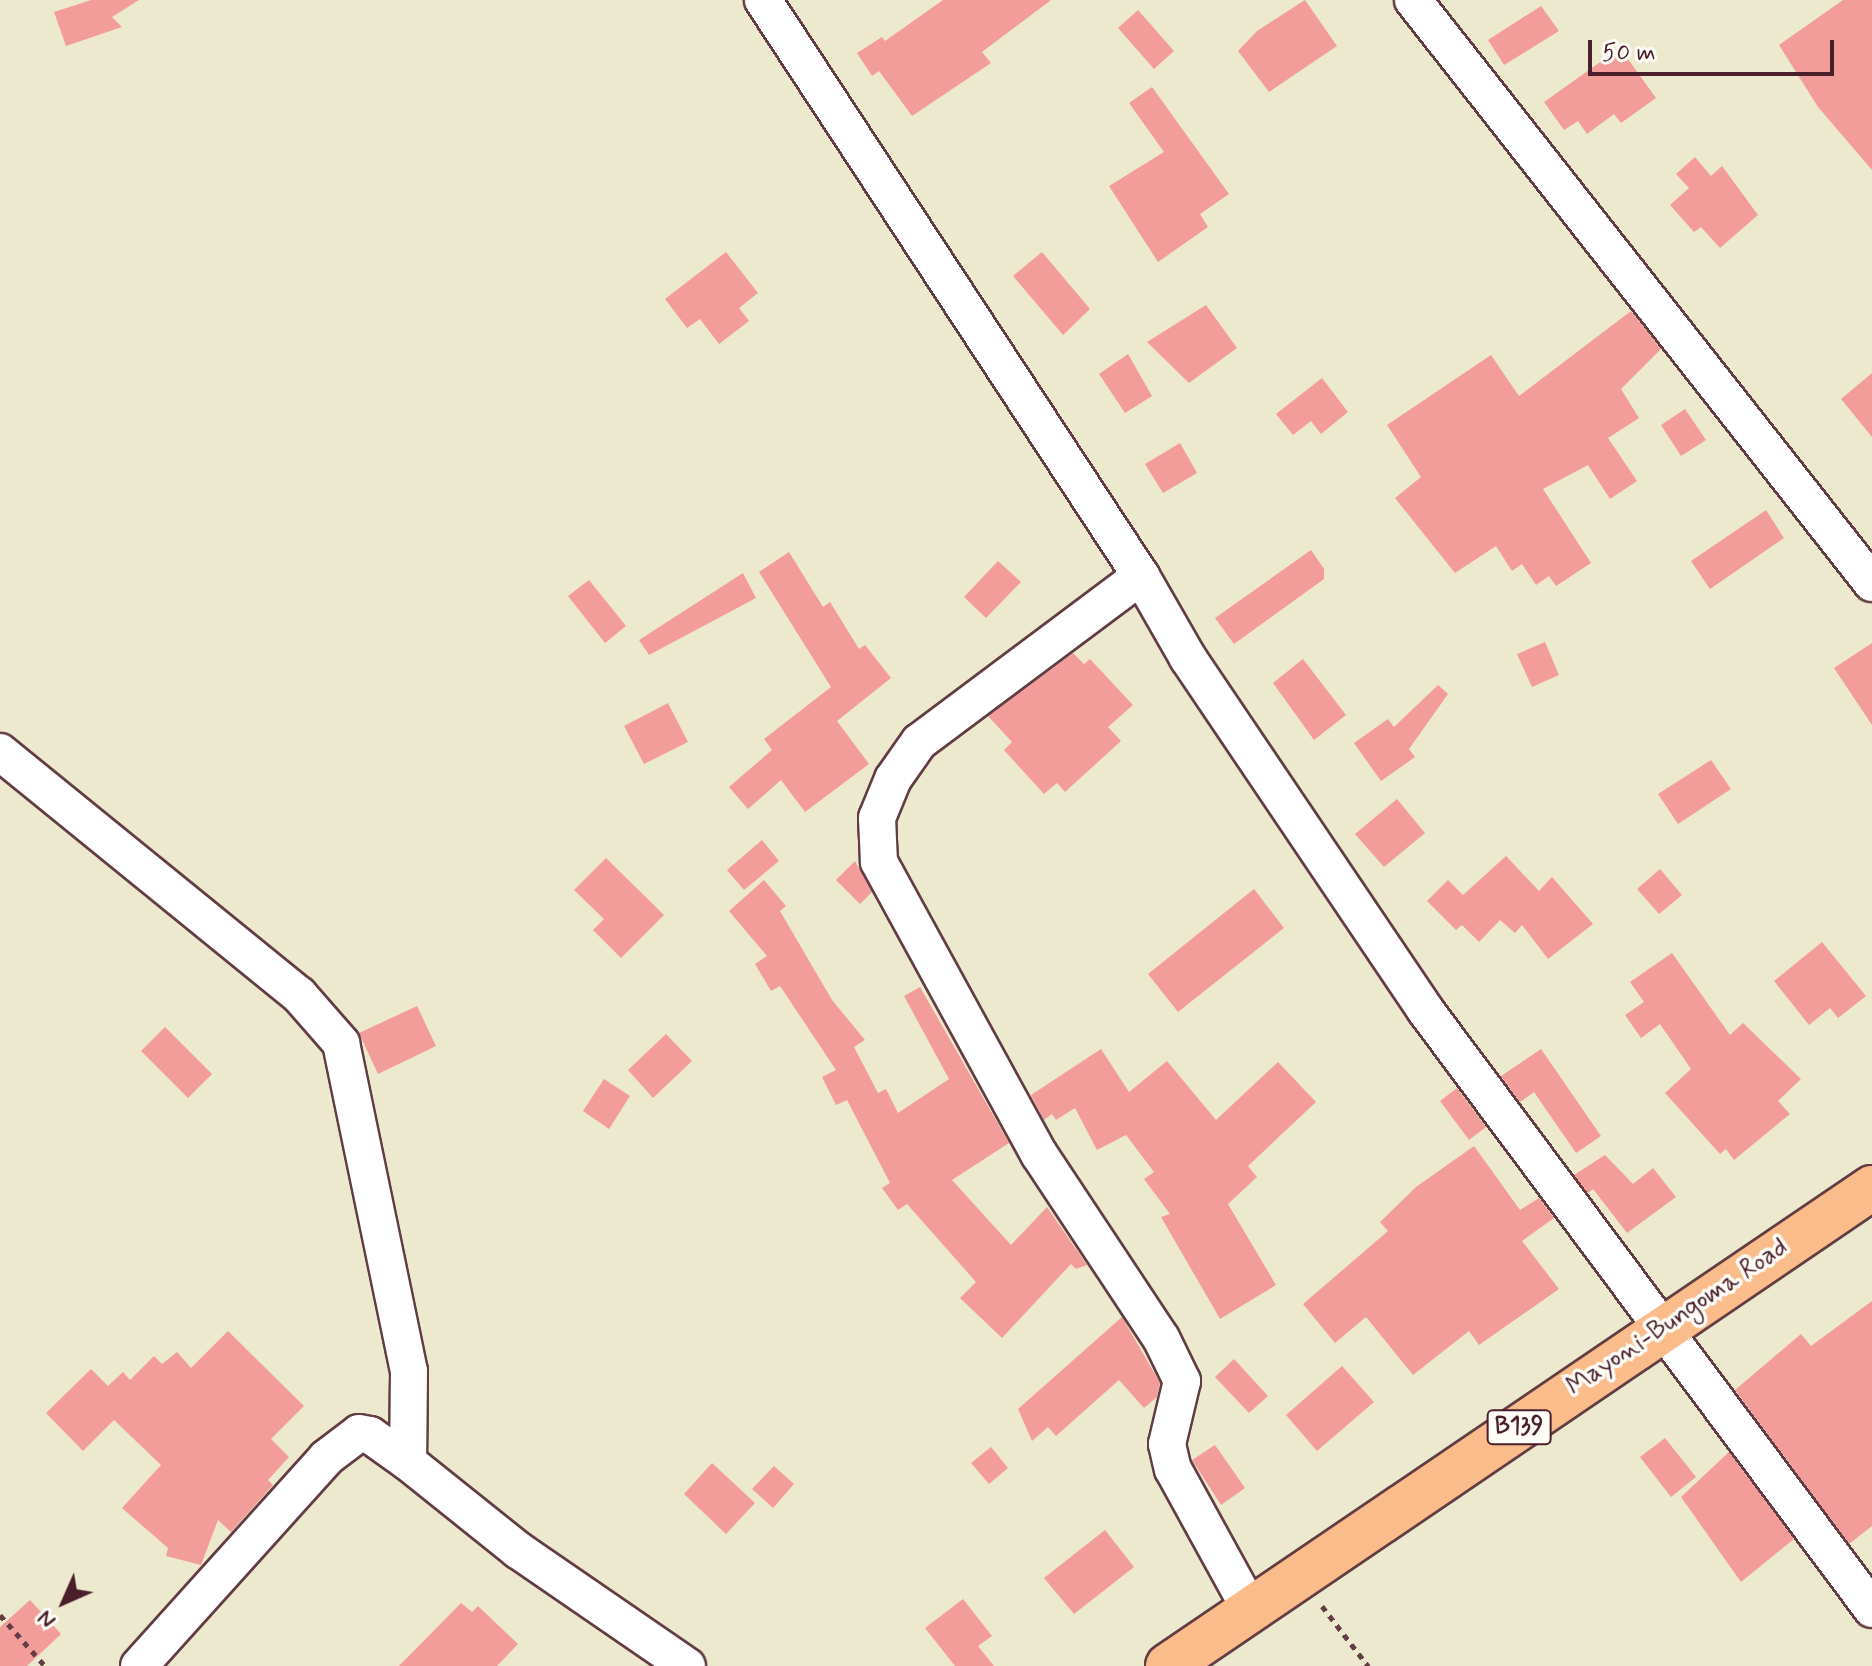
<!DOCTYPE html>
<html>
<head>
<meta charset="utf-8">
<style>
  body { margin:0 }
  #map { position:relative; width:1872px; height:1666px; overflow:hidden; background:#ede9ce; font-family:Mynerve,sans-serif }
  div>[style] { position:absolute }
  .building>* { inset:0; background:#f39d9a }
  .path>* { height:5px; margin-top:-2.5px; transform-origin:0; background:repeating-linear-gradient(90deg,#623d43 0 6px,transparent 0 12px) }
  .roads { filter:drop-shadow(2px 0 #623d43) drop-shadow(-2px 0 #623d43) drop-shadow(0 2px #623d43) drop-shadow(0 -2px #623d43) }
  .minor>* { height:36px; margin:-18px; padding:0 18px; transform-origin:18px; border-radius:18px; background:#fff }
  .primary>* { height:44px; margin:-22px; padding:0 22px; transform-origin:22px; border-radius:22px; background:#f9bc8a }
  span { translate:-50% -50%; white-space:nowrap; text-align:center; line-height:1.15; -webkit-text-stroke:7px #fdfcf7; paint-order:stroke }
  .shield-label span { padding:2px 6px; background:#fdfcf7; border:2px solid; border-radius:6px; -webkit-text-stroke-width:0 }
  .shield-label { font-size:24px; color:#4a1f2b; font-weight:700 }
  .street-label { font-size:26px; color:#4a1f2b }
  .north { position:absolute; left:24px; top:1562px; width:80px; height:80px; -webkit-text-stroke:6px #fdfcf7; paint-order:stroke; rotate:225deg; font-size:22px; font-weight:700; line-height:32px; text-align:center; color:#4a1f2b }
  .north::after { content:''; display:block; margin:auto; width:28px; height:36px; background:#4a1f2b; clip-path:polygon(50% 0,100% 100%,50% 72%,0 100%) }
  .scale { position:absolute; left:1588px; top:40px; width:246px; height:36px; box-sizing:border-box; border:4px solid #4a1f2b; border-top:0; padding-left:10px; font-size:24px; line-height:28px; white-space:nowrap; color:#4a1f2b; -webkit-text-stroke:6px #fdfcf7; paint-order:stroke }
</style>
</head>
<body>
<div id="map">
  <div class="building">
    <i style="clip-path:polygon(91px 0,139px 0,112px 17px,122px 27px,66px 46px,54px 12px)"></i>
    <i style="clip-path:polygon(943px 0,1051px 0,982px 52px,991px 63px,912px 116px,879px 71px,872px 76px,857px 53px,882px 37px,885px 41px)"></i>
    <i style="clip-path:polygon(1305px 0,1337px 46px,1269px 92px,1238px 51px,1257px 31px)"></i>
    <i style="clip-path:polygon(1843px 0,1872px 0,1872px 170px,1818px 107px,1779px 45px)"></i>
    <i style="clip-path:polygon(1541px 6px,1559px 31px,1504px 65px,1488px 40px)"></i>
    <i style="clip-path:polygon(1138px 10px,1174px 51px,1154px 69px,1118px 28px)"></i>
    <i style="clip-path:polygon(1620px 48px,1656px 98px,1621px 123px,1614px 114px,1587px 134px,1578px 121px,1564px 130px,1544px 102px)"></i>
    <i style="clip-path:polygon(1152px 87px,1229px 194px,1200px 214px,1208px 227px,1158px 262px,1109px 186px,1164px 152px,1129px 103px)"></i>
    <i style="clip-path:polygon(1695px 157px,1711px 176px,1722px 166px,1758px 215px,1720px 248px,1701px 227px,1694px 232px,1670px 205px,1689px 188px,1676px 174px)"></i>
    <i style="clip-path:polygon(726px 252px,758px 293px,739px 308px,749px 321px,719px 344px,700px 319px,687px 328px,665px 299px)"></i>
    <i style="clip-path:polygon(1042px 252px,1090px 309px,1063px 335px,1013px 276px)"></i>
    <i style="clip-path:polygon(1206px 305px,1237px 348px,1189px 383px,1147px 342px)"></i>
    <i style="clip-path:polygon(1631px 311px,1661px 349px,1621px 389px,1639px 418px,1608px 438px,1637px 481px,1610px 499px,1588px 465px,1543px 489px,1591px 563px,1556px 586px,1549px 576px,1536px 585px,1522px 564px,1512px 571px,1496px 546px,1455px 573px,1395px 498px,1421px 477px,1387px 425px,1491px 355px,1519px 396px)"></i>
    <i style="clip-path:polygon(1128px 354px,1152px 396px,1125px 413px,1099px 374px)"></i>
    <i style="clip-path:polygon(1872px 373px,1872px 437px,1841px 399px)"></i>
    <i style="clip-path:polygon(1322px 378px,1348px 412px,1321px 434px,1311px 421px,1293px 435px,1276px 414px)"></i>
    <i style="clip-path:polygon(1685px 409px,1706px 440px,1681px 456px,1661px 425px)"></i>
    <i style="clip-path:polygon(1180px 443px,1197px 473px,1163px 493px,1145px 464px)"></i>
    <i style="clip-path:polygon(1766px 510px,1784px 538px,1710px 589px,1691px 561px)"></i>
    <i style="clip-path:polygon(1311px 550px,1324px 569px,1324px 579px,1234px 644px,1215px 618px)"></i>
    <i style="clip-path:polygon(789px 552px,823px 607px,830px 602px,859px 649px,865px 645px,891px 678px,837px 721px,869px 764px,805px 812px,781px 780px,748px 809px,729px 787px,772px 750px,764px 739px,831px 687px,759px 572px)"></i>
    <i style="clip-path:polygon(998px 561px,1021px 582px,986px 618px,964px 597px)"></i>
    <i style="clip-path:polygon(743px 573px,756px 598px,649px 655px,639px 640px)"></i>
    <i style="clip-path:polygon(589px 580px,626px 626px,605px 643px,568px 596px)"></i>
    <i style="clip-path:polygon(1545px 642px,1559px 675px,1532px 687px,1517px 654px)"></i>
    <i style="clip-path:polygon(1872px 643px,1872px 725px,1834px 668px)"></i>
    <i style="clip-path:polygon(1073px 653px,1084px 664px,1090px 659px,1133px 705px,1108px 727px,1121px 741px,1065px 792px,1057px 783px,1044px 794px,1004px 750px,1012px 742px,988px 716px)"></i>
    <i style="clip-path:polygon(1303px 659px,1346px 715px,1314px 740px,1273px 683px)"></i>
    <i style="clip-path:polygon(1438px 685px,1448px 694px,1409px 749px,1415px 757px,1381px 781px,1354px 743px,1388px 719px,1394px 727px)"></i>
    <i style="clip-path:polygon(668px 703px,688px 742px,644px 764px,624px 726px)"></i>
    <i style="clip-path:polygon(1711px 760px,1731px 789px,1678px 824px,1658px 794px)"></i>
    <i style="clip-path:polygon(1397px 799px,1425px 833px,1384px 867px,1355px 834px)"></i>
    <i style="clip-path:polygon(762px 840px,779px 861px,744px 890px,727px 870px)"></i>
    <i style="clip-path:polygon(1506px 856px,1539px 891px,1552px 877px,1593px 924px,1548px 959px,1522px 925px,1515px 933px,1500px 920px,1479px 942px,1462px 925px,1456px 930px,1427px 901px,1448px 880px,1463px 895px)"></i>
    <i style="clip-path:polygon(606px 858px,664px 915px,621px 958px,593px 930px,604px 919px,574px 890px)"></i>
    <i style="clip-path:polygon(855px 861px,872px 892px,860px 904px,836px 880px)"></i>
    <i style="clip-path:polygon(1660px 869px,1682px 895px,1659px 914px,1637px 889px)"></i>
    <i style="clip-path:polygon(764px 880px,786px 906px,780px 911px,832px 1000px,865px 1040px,854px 1047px,878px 1093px,886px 1089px,898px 1113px,949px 1079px,904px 996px,920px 987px,1009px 1143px,952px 1180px,1011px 1245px,1047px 1207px,1087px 1265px,1076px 1269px,1071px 1264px,1002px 1338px,960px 1298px,976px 1282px,907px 1204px,898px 1210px,882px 1188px,890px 1183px,847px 1100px,836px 1105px,822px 1077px,836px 1070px,780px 986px,771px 991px,755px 964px,767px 956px,729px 911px)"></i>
    <i style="clip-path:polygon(1254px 889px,1284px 928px,1178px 1012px,1148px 974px)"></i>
    <i style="clip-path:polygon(1822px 942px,1866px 996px,1838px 1018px,1830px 1008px,1809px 1025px,1774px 981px)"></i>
    <i style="clip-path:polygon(1672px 953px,1730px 1035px,1743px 1023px,1801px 1079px,1778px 1101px,1790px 1114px,1734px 1160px,1726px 1149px,1720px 1154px,1665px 1093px,1691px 1069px,1660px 1024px,1641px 1038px,1625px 1015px,1644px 1002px,1630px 982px)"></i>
    <i style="clip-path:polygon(417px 1006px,436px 1046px,378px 1074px,359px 1033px)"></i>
    <i style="clip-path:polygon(165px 1027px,212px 1074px,188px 1098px,141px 1051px)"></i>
    <i style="clip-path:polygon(666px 1034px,692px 1061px,653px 1098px,628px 1070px)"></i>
    <i style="clip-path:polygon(1101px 1049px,1129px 1092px,1167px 1061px,1216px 1120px,1278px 1062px,1316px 1102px,1248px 1166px,1257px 1177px,1228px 1204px,1276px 1285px,1220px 1319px,1161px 1217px,1170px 1214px,1144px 1179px,1154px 1172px,1126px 1135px,1097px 1150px,1075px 1108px,1056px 1120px,1052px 1114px,1044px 1120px,1031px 1095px)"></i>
    <i style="clip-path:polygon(1541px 1049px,1601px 1136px,1576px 1153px,1534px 1092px,1520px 1102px,1501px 1076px)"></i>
    <i style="clip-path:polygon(604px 1079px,630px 1096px,609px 1129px,583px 1111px)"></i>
    <i style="clip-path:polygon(1457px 1088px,1486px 1127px,1469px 1140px,1440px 1101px)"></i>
    <i style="clip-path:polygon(1474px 1146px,1520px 1210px,1539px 1198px,1554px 1218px,1522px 1241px,1559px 1289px,1479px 1345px,1469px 1331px,1413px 1375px,1366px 1317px,1335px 1343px,1303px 1304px,1388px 1231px,1380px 1222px,1416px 1187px)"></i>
    <i style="clip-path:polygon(1605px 1155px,1633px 1184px,1653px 1168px,1676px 1197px,1627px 1233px,1593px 1189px,1588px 1193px,1574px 1175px)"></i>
    <i style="clip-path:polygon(1872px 1301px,1872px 1526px,1849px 1544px,1735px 1390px,1801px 1334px,1811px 1346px)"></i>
    <i style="clip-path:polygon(1122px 1317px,1160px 1383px,1157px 1397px,1144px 1408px,1119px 1380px,1056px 1436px,1048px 1427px,1032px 1441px,1018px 1409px)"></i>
    <i style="clip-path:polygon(228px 1331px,304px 1406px,271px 1439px,289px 1457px,268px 1480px,273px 1485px,231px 1532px,218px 1520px,201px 1565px,166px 1556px,168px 1548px,122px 1508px,161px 1465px,114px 1420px,83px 1451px,46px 1413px,91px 1369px,108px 1386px,123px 1372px,130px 1380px,154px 1356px,162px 1364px,177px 1352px,191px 1368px)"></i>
    <i style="clip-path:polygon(1234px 1359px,1268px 1396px,1249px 1413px,1215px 1377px)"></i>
    <i style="clip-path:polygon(1342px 1366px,1374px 1402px,1317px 1451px,1286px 1415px)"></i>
    <i style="clip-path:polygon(1665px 1438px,1696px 1477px,1671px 1497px,1640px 1457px)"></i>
    <i style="clip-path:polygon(1215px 1445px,1245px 1488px,1221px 1505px,1192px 1460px)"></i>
    <i style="clip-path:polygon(991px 1447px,1008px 1468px,989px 1484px,971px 1463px)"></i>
    <i style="clip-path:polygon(1729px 1452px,1794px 1539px,1741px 1582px,1681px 1497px)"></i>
    <i style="clip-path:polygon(712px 1463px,755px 1503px,726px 1534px,684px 1494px)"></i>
    <i style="clip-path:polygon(774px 1466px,794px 1484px,773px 1508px,752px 1489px)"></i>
    <i style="clip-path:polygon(1105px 1530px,1134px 1567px,1074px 1614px,1044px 1578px)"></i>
    <i style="clip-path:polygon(963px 1599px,992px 1636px,978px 1646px,994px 1666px,955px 1666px,925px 1628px)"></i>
    <i style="clip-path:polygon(30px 1600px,61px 1634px,27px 1666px,0 1666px,0 1627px)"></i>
    <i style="clip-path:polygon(461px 1603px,472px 1612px,478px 1606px,518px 1644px,497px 1666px,399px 1666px)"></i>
  </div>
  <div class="path">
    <i style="left:1322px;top:1606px;width:76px;rotate:52.5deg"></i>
    <i style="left:0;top:1615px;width:68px;rotate:48.6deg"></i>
  </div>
  <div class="roads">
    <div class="minor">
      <i style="left:763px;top:0;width:689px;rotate:56.73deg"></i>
      <i style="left:1141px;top:576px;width:95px;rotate:60.2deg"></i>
      <i style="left:1188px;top:658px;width:426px;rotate:56deg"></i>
      <i style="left:1426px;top:1011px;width:746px;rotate:53.28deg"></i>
      <i style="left:1413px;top:0;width:742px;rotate:51.79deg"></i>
      <i style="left:1141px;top:576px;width:277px;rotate:143.2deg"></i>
      <i style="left:919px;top:742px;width:45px;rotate:125.1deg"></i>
      <i style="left:893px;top:779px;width:42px;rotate:112.3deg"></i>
      <i style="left:877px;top:818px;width:44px;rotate:87.4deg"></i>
      <i style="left:879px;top:862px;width:333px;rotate:61.3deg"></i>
      <i style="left:1039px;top:1154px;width:221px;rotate:56.5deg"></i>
      <i style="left:1161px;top:1338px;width:48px;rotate:64deg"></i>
      <i style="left:1182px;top:1381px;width:65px;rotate:103.4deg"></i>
      <i style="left:1167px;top:1444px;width:26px;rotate:77deg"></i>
      <i style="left:1173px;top:1469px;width:162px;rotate:61.2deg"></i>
      <i style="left:0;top:752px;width:385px;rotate:39.1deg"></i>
      <i style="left:299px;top:995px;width:64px;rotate:48.8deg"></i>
      <i style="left:341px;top:1043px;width:335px;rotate:78.3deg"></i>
      <i style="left:409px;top:1371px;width:91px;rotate:90.6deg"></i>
      <i style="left:408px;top:1462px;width:141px;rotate:38.7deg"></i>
      <i style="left:518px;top:1550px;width:205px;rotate:34.5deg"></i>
      <i style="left:139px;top:1666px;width:280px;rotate:-48deg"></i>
      <i style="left:326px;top:1458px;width:41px;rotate:-37.1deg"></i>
      <i style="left:359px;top:1433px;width:11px;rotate:10deg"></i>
      <i style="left:370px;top:1435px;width:47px;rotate:35.4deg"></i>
    </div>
    <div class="primary">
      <i style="left:1168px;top:1666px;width:851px;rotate:-34.18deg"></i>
    </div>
  </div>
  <div class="shield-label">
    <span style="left:1519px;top:1427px">B139</span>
  </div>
  <div class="street-label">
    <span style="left:1678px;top:1318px;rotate:-34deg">Mayoni-Bungoma Road</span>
  </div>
  <div class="north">N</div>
  <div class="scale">50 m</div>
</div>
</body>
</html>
